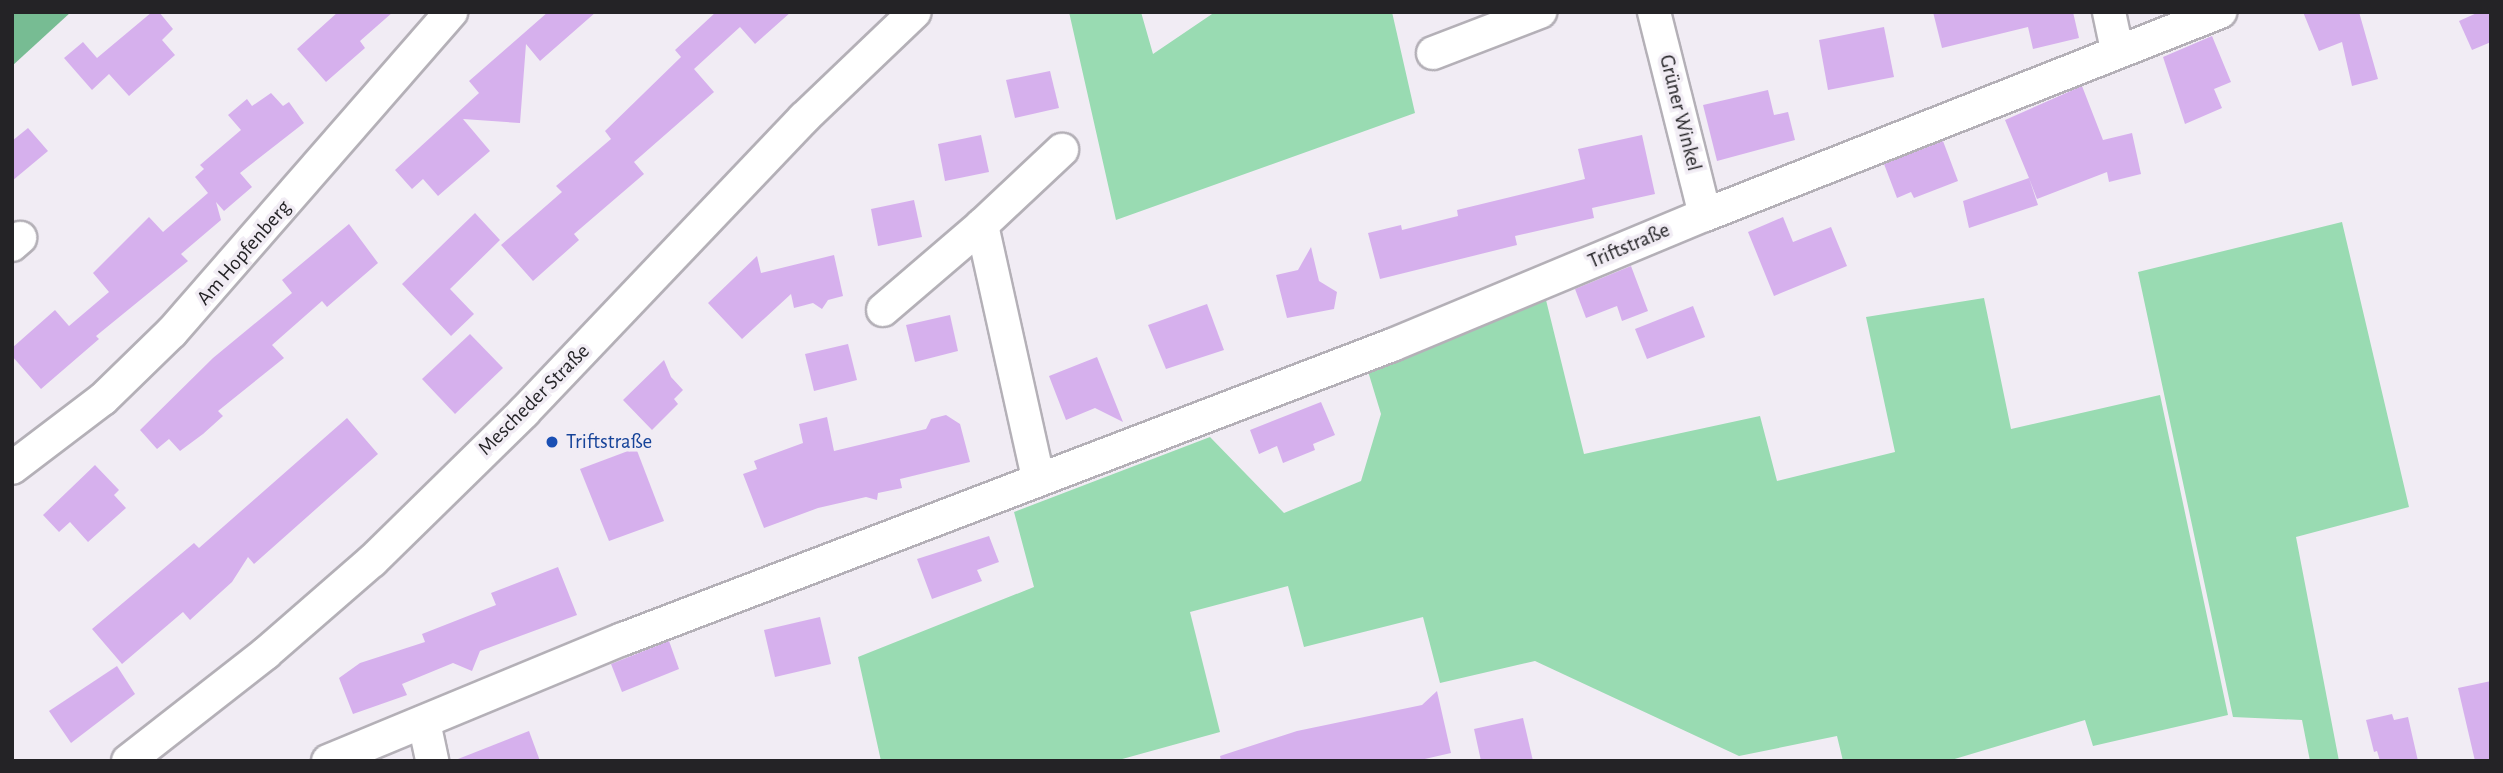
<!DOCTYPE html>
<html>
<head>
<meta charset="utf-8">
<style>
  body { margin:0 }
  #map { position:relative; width:2503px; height:773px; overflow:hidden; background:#f1ecf4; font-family:"Alegreya Sans",sans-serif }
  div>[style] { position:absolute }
  .green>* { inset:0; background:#99dbb2 }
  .forest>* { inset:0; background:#77bc93 }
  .building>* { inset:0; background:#d6b0ed }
  .roads { filter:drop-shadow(2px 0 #b4b0b7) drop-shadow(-2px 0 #b4b0b7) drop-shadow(0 2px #b4b0b7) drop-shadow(0 -2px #b4b0b7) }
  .minor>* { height:32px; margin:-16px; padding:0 16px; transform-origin:16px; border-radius:16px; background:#fff }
  .dots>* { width:19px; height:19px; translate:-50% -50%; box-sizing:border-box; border:4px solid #f1ecf4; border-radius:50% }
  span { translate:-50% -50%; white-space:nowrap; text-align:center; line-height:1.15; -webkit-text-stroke:7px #f1ecf4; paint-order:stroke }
  .street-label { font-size:21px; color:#242326 }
  .transit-label { font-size:21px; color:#164399 }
  .left { translate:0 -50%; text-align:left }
  .frame { position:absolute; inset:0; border:14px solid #242326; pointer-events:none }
</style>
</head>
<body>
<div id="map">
  <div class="green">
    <i style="clip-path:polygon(1069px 12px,1141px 12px,1153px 54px,1215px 12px,1392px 12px,1415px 113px,1116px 220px)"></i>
    <i style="clip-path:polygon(2342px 222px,2409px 507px,2296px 537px,2339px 761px,2310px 761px,2302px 720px,2233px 717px,2138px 272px)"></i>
    <i style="clip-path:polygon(1545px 296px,1584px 454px,1760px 416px,1777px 481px,1895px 452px,1866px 317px,1984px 298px,2011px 429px,2160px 395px,2228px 715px,2093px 746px,2085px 720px,1948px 761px,1843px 761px,1837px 736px,1739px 756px,1535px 661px,1440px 683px,1423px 617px,1304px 647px,1288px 586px,1190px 612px,1220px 732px,1115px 761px,881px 761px,858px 657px,1034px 587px,1014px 512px,1210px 437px,1284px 513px,1361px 481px,1381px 414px,1367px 368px)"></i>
  </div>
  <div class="forest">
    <i style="clip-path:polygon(12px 12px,71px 12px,12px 66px)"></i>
  </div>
  <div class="building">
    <i style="clip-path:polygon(152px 12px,159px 12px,173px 29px,162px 40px,175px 55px,129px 96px,109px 74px,92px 90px,64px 58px,83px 42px,97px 58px)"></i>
    <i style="clip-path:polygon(338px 12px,393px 12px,360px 41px,365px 48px,326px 82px,297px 49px)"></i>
    <i style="clip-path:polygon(548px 12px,596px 12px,540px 61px,526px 44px,520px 123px,463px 119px,490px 151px,438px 196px,423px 179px,412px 189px,395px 170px,479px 93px,469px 81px)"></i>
    <i style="clip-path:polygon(716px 12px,791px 12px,755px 44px,740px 27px,694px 69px,714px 92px,634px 162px,644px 174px,574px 234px,579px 240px,533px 281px,501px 245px,562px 192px,556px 186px,611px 139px,605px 131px,681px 57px,675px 50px)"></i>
    <i style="clip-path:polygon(1933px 12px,2073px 12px,2079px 38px,2033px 49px,2028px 27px,1942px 48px)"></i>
    <i style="clip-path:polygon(2303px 12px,2359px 12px,2378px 79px,2352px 86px,2342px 42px,2319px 51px)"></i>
    <i style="clip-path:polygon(2479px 12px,2491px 12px,2491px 42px,2472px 50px,2459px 21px)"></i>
    <i style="clip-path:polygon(1884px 27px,1894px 77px,1828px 90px,1819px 40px)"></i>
    <i style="clip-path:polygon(2212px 36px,2231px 82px,2214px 89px,2222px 108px,2185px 124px,2163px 57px)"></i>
    <i style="clip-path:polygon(1050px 71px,1059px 108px,1015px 118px,1006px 80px)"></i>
    <i style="clip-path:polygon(2082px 86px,2103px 140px,2132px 133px,2141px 174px,2109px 182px,2107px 172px,2037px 199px,2029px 178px,2038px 205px,1969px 228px,1963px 201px,2029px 178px,2005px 120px)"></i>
    <i style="clip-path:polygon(1768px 90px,1774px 115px,1788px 112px,1795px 140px,1717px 161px,1703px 105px)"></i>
    <i style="clip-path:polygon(271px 93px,283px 106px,289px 102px,304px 123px,240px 173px,252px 187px,224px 211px,216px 202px,221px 220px,181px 254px,188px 261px,96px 336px,99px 339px,41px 389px,12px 356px,12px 348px,55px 310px,69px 326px,109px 292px,93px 273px,149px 217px,163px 232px,208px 193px,195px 177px,204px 169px,200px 165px,241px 130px,228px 115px,247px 99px,252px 106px)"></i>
    <i style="clip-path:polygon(28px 128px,48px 151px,12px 181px,12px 141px)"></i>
    <i style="clip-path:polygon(981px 135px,989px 172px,945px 181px,938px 144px)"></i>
    <i style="clip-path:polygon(1642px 135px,1655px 194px,1592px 208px,1594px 218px,1515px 236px,1517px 245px,1380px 279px,1368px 233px,1401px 225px,1402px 230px,1458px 216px,1457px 210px,1585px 179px,1578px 149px)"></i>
    <i style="clip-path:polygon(1943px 141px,1958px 181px,1914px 198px,1911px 192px,1897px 198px,1884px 164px)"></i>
    <i style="clip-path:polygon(914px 200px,922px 237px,878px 246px,871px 209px)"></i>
    <i style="clip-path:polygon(475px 213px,500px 240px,450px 289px,474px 314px,451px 336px,402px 284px)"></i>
    <i style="clip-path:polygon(1783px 217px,1793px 242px,1831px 227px,1847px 266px,1774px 296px,1748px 232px)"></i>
    <i style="clip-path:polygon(349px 224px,378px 263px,327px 307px,322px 301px,272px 345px,284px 358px,218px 411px,223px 416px,203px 434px,180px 451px,169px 439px,157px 449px,140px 430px,213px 358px,292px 293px,282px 280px)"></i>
    <i style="clip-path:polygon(1311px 247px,1319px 281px,1337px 292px,1334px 309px,1287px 318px,1276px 275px,1298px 270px)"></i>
    <i style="clip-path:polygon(834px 255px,843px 296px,828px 300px,822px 309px,813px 303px,794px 308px,791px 294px,742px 339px,708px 303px,757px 256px,761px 273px)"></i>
    <i style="clip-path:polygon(1631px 266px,1648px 311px,1622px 321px,1617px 306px,1586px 318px,1575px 289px)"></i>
    <i style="clip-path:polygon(1207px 304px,1224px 350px,1166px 369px,1148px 325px)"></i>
    <i style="clip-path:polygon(1693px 306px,1705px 337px,1647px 359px,1635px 329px)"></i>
    <i style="clip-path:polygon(950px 315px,958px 351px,915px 362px,906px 325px)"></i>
    <i style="clip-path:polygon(470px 334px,503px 368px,455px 414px,422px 379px)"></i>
    <i style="clip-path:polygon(848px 344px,857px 380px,814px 391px,805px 354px)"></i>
    <i style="clip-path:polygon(1097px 357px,1123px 422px,1095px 408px,1066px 420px,1049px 376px)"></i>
    <i style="clip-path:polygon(664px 360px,671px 377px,683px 390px,674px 399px,678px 404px,652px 430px,623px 400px)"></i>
    <i style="clip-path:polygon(1321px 402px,1335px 435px,1313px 444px,1315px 450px,1283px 463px,1277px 446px,1259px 454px,1250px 430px)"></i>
    <i style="clip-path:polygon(946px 415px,960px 424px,970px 462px,900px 479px,902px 488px,878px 493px,877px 500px,866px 497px,818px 508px,764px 528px,743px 474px,757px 469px,754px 461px,803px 443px,799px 424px,827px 417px,834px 451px,926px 429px,931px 419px)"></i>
    <i style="clip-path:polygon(347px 418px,378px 454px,254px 564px,248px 557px,232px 582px,190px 620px,183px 612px,122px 664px,92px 629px,194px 543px,199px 548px)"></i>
    <i style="clip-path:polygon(636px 448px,664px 521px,609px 541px,580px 469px)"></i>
    <i style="clip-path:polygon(95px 465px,119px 490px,114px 495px,126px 508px,88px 542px,70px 522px,59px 532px,43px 515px)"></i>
    <i style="clip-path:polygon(989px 536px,999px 562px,977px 570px,982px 581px,932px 599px,917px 559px)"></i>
    <i style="clip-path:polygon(558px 567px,577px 615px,480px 651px,472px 671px,453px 663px,402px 684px,407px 695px,353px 714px,339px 678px,360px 663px,425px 642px,422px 634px,496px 605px,491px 593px)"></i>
    <i style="clip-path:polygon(820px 617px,831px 664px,775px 677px,764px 630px)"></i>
    <i style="clip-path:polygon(669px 641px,679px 669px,622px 692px,611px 664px)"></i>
    <i style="clip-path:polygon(117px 666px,135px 694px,71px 743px,49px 711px)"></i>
    <i style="clip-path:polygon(2491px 681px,2491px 761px,2475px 761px,2458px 688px)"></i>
    <i style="clip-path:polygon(1437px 691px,1451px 753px,1416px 761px,1221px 761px,1220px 756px,1297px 731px,1422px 705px)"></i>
    <i style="clip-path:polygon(2392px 714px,2394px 720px,2408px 717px,2418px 761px,2380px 761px,2377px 751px,2374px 752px,2366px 720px)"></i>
    <i style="clip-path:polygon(1523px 718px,1533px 761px,1481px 761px,1474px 729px)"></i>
    <i style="clip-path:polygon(529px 731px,540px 761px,458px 761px,458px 759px)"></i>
  </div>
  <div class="roads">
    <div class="minor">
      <i style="left:1654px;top:12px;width:209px;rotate:75.9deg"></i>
      <i style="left:2109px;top:12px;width:38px;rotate:78deg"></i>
      <i style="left:1433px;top:53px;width:115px;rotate:-21deg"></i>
      <i style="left:982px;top:225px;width:110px;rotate:-43.2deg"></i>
      <i style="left:12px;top:245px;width:11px;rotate:-41deg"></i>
      <i style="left:883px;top:310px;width:130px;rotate:-40.6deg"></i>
      <i style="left:982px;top:225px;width:258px;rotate:77.5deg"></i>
      <i style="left:12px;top:468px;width:114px;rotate:-37.2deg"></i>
      <i style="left:103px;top:399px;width:96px;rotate:-44.2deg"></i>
      <i style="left:172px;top:332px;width:425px;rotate:-48.9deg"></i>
      <i style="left:424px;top:722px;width:40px;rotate:78deg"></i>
      <i style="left:128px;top:761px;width:175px;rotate:-38deg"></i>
      <i style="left:266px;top:653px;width:140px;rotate:-41deg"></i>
      <i style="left:372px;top:561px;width:213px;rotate:-44.4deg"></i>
      <i style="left:524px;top:412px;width:406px;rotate:-46.4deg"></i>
      <i style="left:804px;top:118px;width:153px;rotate:-43.7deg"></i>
      <i style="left:328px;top:761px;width:319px;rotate:-22.5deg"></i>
      <i style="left:623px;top:639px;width:823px;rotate:-20.92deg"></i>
      <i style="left:1392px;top:345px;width:339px;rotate:-22.6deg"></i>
      <i style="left:1705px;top:215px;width:554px;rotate:-21.51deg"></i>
    </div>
  </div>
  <div class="dots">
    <i style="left:552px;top:442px;background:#1a4fb4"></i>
  </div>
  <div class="street-label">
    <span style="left:1680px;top:113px;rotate:76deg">Grüner Winkel</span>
    <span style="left:1629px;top:246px;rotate:-23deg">Triftstraße</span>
    <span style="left:244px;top:253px;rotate:-49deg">Am Hopfenberg</span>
    <span style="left:534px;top:400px;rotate:-45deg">Mescheder Straße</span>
  </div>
  <div class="transit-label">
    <span class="left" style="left:566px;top:442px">Triftstraße</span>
  </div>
  <div class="frame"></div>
</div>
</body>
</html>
